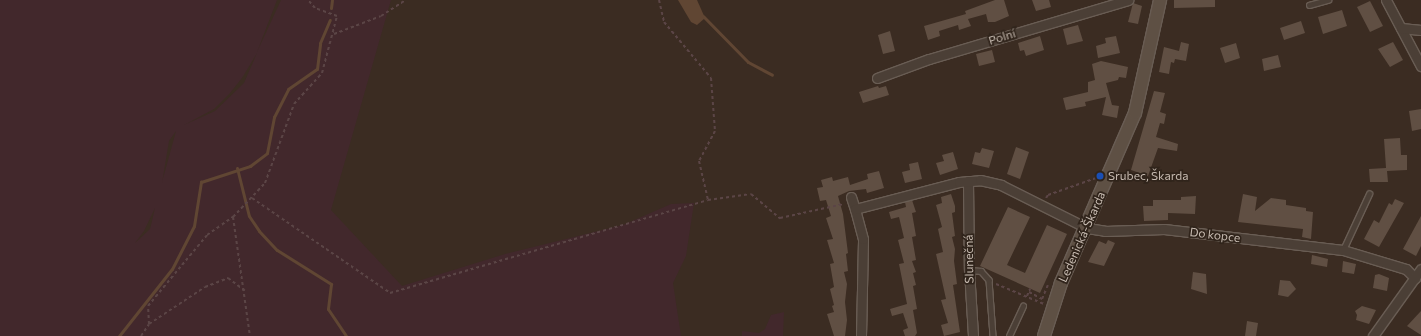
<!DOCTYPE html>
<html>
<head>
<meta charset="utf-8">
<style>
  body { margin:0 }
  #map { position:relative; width:1421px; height:336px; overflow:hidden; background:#3b2c22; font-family:Commissioner,sans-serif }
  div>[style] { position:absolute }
  .green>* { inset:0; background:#42282c }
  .water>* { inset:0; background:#604633 }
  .stream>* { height:3px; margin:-1.5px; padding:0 1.5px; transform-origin:1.5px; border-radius:1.5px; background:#604633 }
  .building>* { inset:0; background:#604f43 }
  .path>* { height:2px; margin-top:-1px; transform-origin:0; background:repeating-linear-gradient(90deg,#5b4546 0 3px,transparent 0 6px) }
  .roads { filter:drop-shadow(1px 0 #695d54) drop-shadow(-1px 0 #695d54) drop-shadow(0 1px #695d54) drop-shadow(0 -1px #695d54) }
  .service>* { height:4.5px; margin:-2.25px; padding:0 2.25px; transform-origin:2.25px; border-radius:2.25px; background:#4b3f36 }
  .minor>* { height:9px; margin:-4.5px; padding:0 4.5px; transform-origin:4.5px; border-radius:4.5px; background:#4b3f36 }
  .secondary>* { height:12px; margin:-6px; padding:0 6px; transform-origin:6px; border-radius:6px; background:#5e5044 }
  .dots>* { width:11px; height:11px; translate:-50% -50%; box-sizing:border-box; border:2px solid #30241b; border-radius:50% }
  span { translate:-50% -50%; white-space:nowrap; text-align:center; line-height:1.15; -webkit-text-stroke:3.5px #30241b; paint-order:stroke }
  .street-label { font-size:12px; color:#c7bbb1 }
  .poi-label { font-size:12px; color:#c7bbb1 }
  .left { translate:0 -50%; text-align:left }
</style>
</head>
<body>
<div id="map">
  <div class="green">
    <i style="clip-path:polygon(evenodd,0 0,277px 0,257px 52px,281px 0,391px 0,331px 210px,402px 286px,505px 254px,623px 225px,671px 204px,694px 203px,686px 256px,673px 283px,681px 336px,0 336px,0 0,257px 53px,244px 83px,215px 111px,184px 125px,214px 109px,230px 93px,242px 78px,257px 53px,0 0,176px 131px,162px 182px,162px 183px,169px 141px,176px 131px,0 0,155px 208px,150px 229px,135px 243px,144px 231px,155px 208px)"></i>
    <i style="clip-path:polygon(784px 312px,783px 336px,742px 336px,742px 331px,759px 333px,765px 329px,771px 315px)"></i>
  </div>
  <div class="water">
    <i style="clip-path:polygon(678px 0,697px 0,705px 18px,697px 25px,691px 22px)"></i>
  </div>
  <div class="stream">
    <i style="left:331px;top:8px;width:8px;rotate:-83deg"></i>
    <i style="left:703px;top:16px;width:64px;rotate:45.6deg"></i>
    <i style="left:748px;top:62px;width:27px;rotate:28deg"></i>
    <i style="left:237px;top:168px;width:49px;rotate:76deg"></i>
    <i style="left:249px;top:216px;width:18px;rotate:56deg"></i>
    <i style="left:259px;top:231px;width:26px;rotate:47deg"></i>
    <i style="left:277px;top:250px;width:64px;rotate:32.2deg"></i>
    <i style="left:331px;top:284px;width:25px;rotate:97deg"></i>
    <i style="left:328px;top:309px;width:32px;rotate:56deg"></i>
    <i style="left:119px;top:336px;width:85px;rotate:-51.7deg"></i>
    <i style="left:172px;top:269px;width:48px;rotate:-62.9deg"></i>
    <i style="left:194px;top:226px;width:45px;rotate:-81deg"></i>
    <i style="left:201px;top:182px;width:52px;rotate:-18.1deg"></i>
    <i style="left:250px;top:166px;width:21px;rotate:-37deg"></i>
    <i style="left:267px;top:153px;width:37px;rotate:-79deg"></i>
    <i style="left:274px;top:117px;width:31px;rotate:-63deg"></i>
    <i style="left:288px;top:89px;width:35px;rotate:-35deg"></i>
    <i style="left:317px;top:69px;width:26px;rotate:-83deg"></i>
    <i style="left:320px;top:43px;width:25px;rotate:-67deg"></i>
  </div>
  <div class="building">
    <i style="clip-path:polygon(995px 0,1004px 0,1009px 16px,995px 22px,988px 22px,986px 14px,968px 19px,971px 26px,959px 30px,958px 25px,939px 31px,940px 36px,928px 40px,924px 26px,966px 14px,965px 11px)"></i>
    <i style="clip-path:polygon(1032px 0,1049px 0,1051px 7px,1036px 11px)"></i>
    <i style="clip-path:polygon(1174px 0,1215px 0,1215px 7px,1174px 8px)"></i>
    <i style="clip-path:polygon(1370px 1px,1383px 26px,1370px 32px,1357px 7px)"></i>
    <i style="clip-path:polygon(1133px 3px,1142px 6px,1138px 24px,1128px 22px)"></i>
    <i style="clip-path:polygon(1342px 10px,1347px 26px,1323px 34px,1318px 17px)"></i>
    <i style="clip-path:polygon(1301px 21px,1305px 33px,1284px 40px,1280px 28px)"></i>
    <i style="clip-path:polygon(1078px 25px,1083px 41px,1067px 45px,1063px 29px)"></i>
    <i style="clip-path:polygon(890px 31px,895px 51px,883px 54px,878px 35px)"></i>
    <i style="clip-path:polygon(1040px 36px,1044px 50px,1026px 56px,1024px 50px,1020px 51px,1018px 43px)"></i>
    <i style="clip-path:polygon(1116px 36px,1120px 53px,1098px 58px,1096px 46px,1106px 43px,1105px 38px)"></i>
    <i style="clip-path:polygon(1181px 42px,1189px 44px,1186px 61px,1175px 59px,1174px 63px,1171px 62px,1169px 74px,1159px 72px,1164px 47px,1179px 51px)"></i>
    <i style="clip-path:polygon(1393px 42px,1403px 60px,1390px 67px,1378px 49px)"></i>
    <i style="clip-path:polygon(1236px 43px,1240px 58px,1225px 63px,1220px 48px)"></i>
    <i style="clip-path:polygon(992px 50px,995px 62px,979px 66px,976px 54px)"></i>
    <i style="clip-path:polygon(1278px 55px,1281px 67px,1264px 71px,1262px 59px)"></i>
    <i style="clip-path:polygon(1101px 61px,1128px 67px,1126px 78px,1119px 77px,1118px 80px,1106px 83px,1112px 105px,1119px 106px,1117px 118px,1102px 115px,1106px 97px,1085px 102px,1086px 106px,1066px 110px,1063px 98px,1088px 92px,1088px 82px,1095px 80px,1092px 64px)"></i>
    <i style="clip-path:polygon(878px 86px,879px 88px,886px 86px,889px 95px,863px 103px,859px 92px)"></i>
    <i style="clip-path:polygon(1154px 91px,1165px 93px,1160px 112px,1166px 114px,1164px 124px,1160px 123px,1156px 137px,1178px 144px,1177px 151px,1158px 148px,1148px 176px,1131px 170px)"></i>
    <i style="clip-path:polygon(1421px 109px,1421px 129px,1412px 131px,1409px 111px)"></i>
    <i style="clip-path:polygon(1400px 138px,1401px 155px,1407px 155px,1407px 170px,1387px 171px,1388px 182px,1370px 182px,1369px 169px,1386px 168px,1384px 139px)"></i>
    <i style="clip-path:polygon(1016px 147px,1029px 152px,1020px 179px,1007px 174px)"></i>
    <i style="clip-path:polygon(982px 148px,994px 151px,989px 168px,972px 164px,975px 152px,980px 153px)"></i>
    <i style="clip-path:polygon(953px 152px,958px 169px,940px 175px,936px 163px,944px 161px,942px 155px)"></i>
    <i style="clip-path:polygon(918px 162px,922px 179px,905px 183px,902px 172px,910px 170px,909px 164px)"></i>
    <i style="clip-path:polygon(879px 171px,884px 188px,867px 193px,866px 189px,849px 191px,838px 196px,843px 214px,848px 253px,846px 254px,848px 271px,844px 272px,847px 284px,845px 302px,847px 320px,845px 336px,834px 336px,827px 314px,834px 312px,832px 306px,834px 305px,830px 289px,834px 287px,830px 264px,834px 263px,827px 240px,833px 239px,826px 218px,831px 216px,826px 200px,820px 201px,817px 188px,823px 187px,821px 180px,832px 177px,833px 181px,848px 177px,850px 185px,868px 179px,867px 174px)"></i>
    <i style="clip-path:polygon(951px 194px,955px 206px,955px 212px,952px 213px,955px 236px,952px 237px,955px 249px,954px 261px,957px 284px,953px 285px,960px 332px,944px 336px,941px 325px,948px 323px,941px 300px,946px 299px,936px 254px,943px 252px,938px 229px,942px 227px,936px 205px,942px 203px,941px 197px)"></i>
    <i style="clip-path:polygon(1243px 194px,1257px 197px,1255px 211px,1271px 198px,1286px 200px,1286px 205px,1306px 208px,1306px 211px,1313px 212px,1311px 239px,1302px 237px,1303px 229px,1238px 222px)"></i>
    <i style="clip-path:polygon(1196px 196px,1195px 214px,1168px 213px,1168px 220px,1144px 221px,1143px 206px,1153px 206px,1153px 200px,1181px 200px,1181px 197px)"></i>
    <i style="clip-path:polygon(1395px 199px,1404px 203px,1379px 247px,1364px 239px,1374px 220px,1379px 223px,1389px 203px,1392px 205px)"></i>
    <i style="clip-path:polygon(912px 200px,916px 212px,912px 213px,916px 236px,912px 237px,916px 260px,912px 261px,916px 272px,913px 273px,916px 285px,913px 286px,917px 309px,913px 310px,917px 333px,915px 336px,905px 336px,903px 330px,908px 328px,903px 313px,892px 316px,890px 309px,907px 304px,899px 264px,904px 263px,898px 240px,904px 238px,899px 217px,891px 219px,889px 212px,906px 207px,905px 202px)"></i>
    <i style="clip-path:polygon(1008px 207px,1030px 217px,1007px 265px,1025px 273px,1047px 225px,1067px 234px,1040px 293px,980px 266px)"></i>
    <i style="clip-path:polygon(1421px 216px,1421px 246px,1416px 256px,1403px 249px)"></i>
    <i style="clip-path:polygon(1108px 240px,1115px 243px,1104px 266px,1088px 262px,1099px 241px,1106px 244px)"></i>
    <i style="clip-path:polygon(1312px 255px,1328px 259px,1327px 267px,1311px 264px)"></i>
    <i style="clip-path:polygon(1343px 261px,1356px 264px,1354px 274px,1342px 272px)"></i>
    <i style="clip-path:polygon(1193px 272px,1206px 274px,1207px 294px,1191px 289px)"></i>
    <i style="clip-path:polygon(1379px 274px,1389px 278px,1387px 291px,1373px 288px,1375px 275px)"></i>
    <i style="clip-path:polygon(1280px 280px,1290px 281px,1296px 289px,1288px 297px,1278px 295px)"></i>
    <i style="clip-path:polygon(1362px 306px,1376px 310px,1369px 324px,1356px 320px,1357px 315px,1355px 311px)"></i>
    <i style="clip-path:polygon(1421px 311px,1421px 335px,1407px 326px)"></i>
    <i style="clip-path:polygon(1247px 321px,1258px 323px,1256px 336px,1245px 336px)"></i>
  </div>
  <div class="path">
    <i style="left:659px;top:0;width:23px;rotate:77deg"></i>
    <i style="left:664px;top:22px;width:73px;rotate:50deg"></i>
    <i style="left:711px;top:78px;width:53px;rotate:85.7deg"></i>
    <i style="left:715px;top:131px;width:34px;rotate:118deg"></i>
    <i style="left:699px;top:161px;width:40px;rotate:77deg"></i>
    <i style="left:334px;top:34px;width:50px;rotate:-21deg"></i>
    <i style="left:381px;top:16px;width:30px;rotate:-33deg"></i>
    <i style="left:252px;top:198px;width:168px;rotate:34.5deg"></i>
    <i style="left:390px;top:293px;width:331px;rotate:-16.3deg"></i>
    <i style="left:708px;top:200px;width:43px;rotate:-7.9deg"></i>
    <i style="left:751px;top:194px;width:38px;rotate:40deg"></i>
    <i style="left:780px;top:218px;width:65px;rotate:-12.5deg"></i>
    <i style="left:1046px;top:198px;width:4px;rotate:-56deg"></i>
    <i style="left:1048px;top:195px;width:51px;rotate:-19.5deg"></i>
    <i style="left:233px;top:217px;width:120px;rotate:81.9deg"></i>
    <i style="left:996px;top:284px;width:52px;rotate:22.6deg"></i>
    <i style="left:1029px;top:292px;width:15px;rotate:28deg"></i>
    <i style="left:1042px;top:299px;width:15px;rotate:-67deg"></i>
    <i style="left:1027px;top:296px;width:8px;rotate:-67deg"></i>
    <i style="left:149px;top:324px;width:18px;rotate:-93deg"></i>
    <i style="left:148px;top:306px;width:53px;rotate:-50.3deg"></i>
    <i style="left:182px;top:265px;width:39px;rotate:-50deg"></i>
    <i style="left:207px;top:235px;width:32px;rotate:-35deg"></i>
    <i style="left:233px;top:217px;width:47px;rotate:-46.7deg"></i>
    <i style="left:265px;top:183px;width:84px;rotate:-69.8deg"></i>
    <i style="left:294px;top:104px;width:42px;rotate:-47.9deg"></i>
    <i style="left:322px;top:73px;width:59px;rotate:-75.3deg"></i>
    <i style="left:337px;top:16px;width:23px;rotate:-160deg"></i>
    <i style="left:315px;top:8px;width:11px;rotate:-131deg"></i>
    <i style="left:141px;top:336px;width:14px;rotate:-56deg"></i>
    <i style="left:149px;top:324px;width:67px;rotate:-33.5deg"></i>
    <i style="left:205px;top:287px;width:25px;rotate:-21deg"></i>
    <i style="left:228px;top:278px;width:21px;rotate:37deg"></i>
  </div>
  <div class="roads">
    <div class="service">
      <i style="left:1309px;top:5px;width:20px;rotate:-15deg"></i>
      <i style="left:1343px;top:250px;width:62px;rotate:-65.1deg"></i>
      <i style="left:969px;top:270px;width:12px;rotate:5deg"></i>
      <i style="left:981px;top:271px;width:12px;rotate:48deg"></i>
      <i style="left:989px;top:280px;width:56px;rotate:85.9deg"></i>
      <i style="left:1009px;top:336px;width:33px;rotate:-65deg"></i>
    </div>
    <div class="minor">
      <i style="left:1386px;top:0;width:75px;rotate:62.1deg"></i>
      <i style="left:1401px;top:28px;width:20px;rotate:6deg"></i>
      <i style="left:877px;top:78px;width:55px;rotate:-20.1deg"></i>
      <i style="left:929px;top:59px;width:208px;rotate:-16.5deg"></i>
      <i style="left:968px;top:181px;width:89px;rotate:89.4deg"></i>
      <i style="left:969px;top:270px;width:66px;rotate:86.5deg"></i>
      <i style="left:851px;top:197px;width:13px;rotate:72deg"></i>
      <i style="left:861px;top:336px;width:97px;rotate:-88.8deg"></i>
      <i style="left:863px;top:239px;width:31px;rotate:-105deg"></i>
      <i style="left:855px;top:209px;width:107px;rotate:-14.6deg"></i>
      <i style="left:959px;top:182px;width:21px;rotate:-5deg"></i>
      <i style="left:980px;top:180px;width:22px;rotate:13deg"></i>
      <i style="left:1001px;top:185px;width:96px;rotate:26.6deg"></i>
      <i style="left:1087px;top:228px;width:18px;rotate:9deg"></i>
      <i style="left:1105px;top:231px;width:59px;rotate:-1.9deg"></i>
      <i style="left:1164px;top:229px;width:180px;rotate:6.7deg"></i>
      <i style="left:1343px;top:250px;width:66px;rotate:16.8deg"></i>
      <i style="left:1406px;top:269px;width:13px;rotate:45deg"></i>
      <i style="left:1373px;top:336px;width:82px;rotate:-54.4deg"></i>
    </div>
    <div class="secondary">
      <i style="left:1044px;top:336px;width:56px;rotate:-72.2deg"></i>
      <i style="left:1061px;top:283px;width:185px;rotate:-66.5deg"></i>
      <i style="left:1135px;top:113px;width:116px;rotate:-77.5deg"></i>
    </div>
  </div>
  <div class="dots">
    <i style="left:1100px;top:176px;background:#1a4fb4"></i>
  </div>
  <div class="street-label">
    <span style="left:1002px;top:37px;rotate:-17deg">Polní</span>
    <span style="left:1215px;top:235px;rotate:7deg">Do kopce</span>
    <span style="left:1082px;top:237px;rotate:-66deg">Ledenická-Škarda</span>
    <span style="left:969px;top:259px;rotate:-91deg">Slunečná</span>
  </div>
  <div class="poi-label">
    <span class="left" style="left:1108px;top:176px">Srubec, Škarda</span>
  </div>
</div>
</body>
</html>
